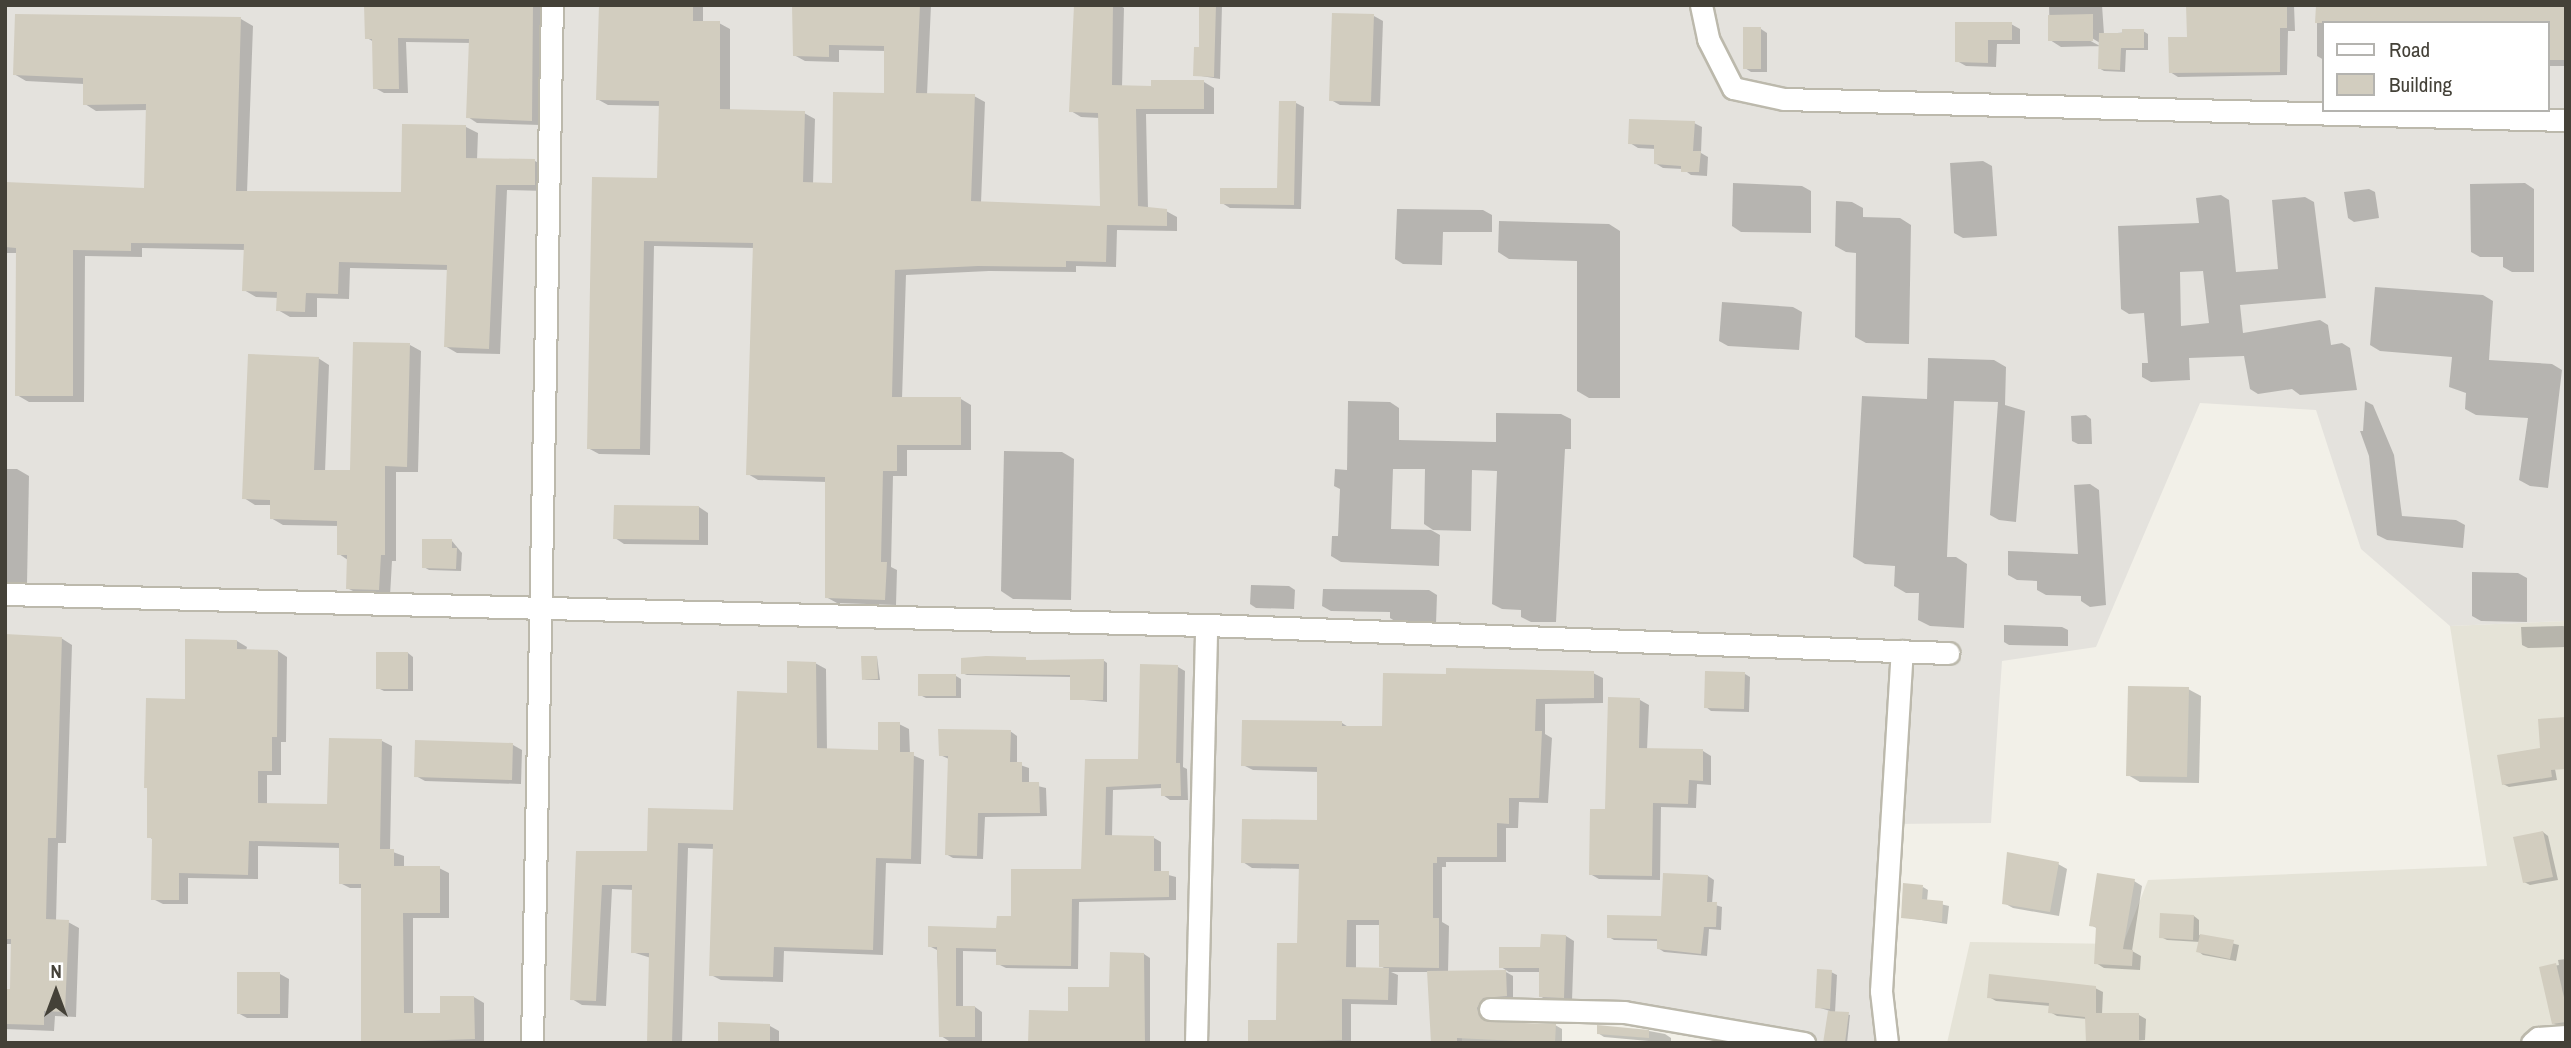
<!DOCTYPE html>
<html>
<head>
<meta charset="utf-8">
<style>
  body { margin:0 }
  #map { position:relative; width:2571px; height:1048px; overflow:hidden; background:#f2f0e8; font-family:"Archivo Narrow",sans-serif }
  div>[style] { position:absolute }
  .residential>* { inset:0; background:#e5e3d7 }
  .industrial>* { inset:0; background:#e4e2dd }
  .shadow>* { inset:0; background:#0003 }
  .building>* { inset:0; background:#d2cdbf }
  .roads { filter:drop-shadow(2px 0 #bcb9ac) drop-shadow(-2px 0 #bcb9ac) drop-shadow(0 2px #bcb9ac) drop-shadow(0 -2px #bcb9ac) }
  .minor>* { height:21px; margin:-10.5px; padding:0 10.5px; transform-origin:10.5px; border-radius:10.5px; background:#fff }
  span { translate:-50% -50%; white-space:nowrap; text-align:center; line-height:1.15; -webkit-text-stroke:6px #fff; paint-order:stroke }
  .frame { position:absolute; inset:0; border:7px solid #444138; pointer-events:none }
  .legend { position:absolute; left:2322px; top:21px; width:228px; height:91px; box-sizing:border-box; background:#fff; border:2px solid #b4b3af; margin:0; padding:9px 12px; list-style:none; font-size:21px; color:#444138 }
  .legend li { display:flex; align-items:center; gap:14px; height:35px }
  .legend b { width:35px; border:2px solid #b4b3af }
  .north { position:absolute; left:21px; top:957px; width:70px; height:70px; -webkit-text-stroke:5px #fff; paint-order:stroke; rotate:0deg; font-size:19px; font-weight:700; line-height:28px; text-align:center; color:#444138 }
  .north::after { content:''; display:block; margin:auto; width:24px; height:32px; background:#444138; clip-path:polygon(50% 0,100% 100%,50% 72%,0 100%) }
</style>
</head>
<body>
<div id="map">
  <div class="residential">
    <i style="clip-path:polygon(2566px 621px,2566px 1043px,1947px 1043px,1970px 942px,2123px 944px,2148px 880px,2487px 866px,2450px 626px)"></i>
  </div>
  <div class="industrial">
    <i style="clip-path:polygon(evenodd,5px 5px,2566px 5px,2566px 621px,2450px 626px,2361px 549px,2316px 410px,2200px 403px,2096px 647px,2002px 661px,1991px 823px,1894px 824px,1877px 1043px,1786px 1043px,1666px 1014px,1462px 1013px,1462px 1043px,5px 1043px,5px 5px,2324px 23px,2548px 23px,2548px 110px,2324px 110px,2324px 23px)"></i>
  </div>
  <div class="shadow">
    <i style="clip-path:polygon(366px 5px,542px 5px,540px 125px,477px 123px,468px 117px,471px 43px,406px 42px,408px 93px,384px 93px,375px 88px,374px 42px,367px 38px)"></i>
    <i style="clip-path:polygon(601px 5px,703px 5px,703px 23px,719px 23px,730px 29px,730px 111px,804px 113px,815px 119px,813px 184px,833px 185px,886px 95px,886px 51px,839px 50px,839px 62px,805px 61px,794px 55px,794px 5px,931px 5px,927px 95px,974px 96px,985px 102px,981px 203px,1102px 208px,1100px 118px,1081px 117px,1071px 111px,1076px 5px,1119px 5px,1124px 8px,1122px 87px,1153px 88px,1204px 82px,1214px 88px,1214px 114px,1146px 114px,1148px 209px,1166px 211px,1177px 217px,1177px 231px,1117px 230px,1116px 267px,1076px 266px,1076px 272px,989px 271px,906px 275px,902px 399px,961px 399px,971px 405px,971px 450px,907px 450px,907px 476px,893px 476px,891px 567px,897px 570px,896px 605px,837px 603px,826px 597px,827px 482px,758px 480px,748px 474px,755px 248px,654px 246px,650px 455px,599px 454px,588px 448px,659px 180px,661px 106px,608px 105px,597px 99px)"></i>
    <i style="clip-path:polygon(1201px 5px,1222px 6px,1220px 79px,1195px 75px,1201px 49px)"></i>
    <i style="clip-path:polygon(2049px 5px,2102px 5px,2104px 34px,2143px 31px,2148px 34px,2148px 50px,2126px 50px,2125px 72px,2104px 71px,2099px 68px,2100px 43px,2087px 35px,2085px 38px,2100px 46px,2061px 47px,2050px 40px)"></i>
    <i style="clip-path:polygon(2188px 5px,2294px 5px,2295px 31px,2288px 31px,2287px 75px,2178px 77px,2170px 72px,2188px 39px)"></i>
    <i style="clip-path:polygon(2317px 5px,2566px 5px,2566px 66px,2548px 66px,2548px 23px,2324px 23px,2324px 60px,2317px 56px)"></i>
    <i style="clip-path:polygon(1374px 16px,1383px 21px,1380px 106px,1340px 105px,1331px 100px)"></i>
    <i style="clip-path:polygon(241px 19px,253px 26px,247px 193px,402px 193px,466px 127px,478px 133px,477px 160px,535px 161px,547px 168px,546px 191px,507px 190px,500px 354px,457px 353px,445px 346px,449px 270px,350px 268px,349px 299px,317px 298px,317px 317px,290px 317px,278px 310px,279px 298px,256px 297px,244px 290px,245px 250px,142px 248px,142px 257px,85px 256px,84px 402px,29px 402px,17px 395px,17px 253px,5px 253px,5px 185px,145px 190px,148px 110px,96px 111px,85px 104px,84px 84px,26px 81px,14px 74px)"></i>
    <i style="clip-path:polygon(2011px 24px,2020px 29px,2020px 44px,1997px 44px,1996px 67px,1966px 66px,1957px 61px)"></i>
    <i style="clip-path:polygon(1761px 29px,1767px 33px,1767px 72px,1751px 72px,1745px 68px)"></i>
    <i style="clip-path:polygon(1296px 103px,1304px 107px,1301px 209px,1230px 208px,1222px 203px,1279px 190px)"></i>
    <i style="clip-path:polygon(1694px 123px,1702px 127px,1701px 153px,1708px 157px,1707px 176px,1691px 175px,1683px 169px,1663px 168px,1655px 163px,1656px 149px,1638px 148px,1630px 143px)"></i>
    <i style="clip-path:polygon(1983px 161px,1992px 166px,1997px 236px,1963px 238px,1954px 233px,1950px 163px)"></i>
    <i style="clip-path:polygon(1733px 183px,1802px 186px,1811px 191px,1811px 233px,1741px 232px,1732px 226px)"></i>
    <i style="clip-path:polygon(2525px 183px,2534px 189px,2534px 272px,2512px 272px,2503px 267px,2503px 257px,2480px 257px,2471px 252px,2470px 184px)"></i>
    <i style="clip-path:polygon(2369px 189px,2375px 192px,2379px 218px,2354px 222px,2348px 218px,2344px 192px)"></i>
    <i style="clip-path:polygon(evenodd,2221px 195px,2229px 200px,2236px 272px,2278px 269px,2272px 200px,2305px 197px,2314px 202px,2326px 298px,2240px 305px,2243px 333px,2320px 320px,2328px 325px,2331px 345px,2342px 343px,2350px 348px,2357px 390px,2300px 395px,2292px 389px,2258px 394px,2250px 389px,2244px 356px,2189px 358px,2190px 380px,2151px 382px,2142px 377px,2142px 363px,2148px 363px,2144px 313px,2129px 314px,2121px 309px,2118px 226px,2199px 223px,2196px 198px,2221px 195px,2203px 271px,2209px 323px,2181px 326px,2180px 272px,2203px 271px)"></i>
    <i style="clip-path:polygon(1836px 201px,1852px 202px,1863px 208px,1863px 217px,1900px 218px,1911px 225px,1909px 344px,1866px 343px,1855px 337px,1856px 253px,1846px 252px,1835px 246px)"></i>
    <i style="clip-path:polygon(1397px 209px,1483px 210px,1492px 215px,1492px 232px,1443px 232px,1442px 265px,1403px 264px,1395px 259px)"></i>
    <i style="clip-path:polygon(1499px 221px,1609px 224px,1620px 231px,1620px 398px,1589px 398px,1577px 391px,1577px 261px,1509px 259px,1498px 252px)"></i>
    <i style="clip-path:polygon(2375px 287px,2483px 295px,2493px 301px,2489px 360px,2552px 364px,2562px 370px,2548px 488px,2530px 486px,2519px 480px,2528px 418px,2476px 415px,2465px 409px,2466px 393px,2449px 387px,2452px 357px,2380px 351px,2370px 345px)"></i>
    <i style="clip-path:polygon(1722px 302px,1793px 307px,1802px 312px,1799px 350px,1728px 346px,1719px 341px)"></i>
    <i style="clip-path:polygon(410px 345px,421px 351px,418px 472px,396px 472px,396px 561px,392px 561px,390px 596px,359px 594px,347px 588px,348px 560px,339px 554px,339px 526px,283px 525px,271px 518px,272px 505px,255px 505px,244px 498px,318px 358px,329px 365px,325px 472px,351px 472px)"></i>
    <i style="clip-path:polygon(1928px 358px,1994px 360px,2006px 367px,2005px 405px,2025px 411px,2016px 522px,1999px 520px,1990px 515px,1998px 402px,1954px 401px,1947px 557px,1956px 557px,1967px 564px,1964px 628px,1930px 626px,1918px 620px,1919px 593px,1906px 593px,1894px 586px,1895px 566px,1865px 564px,1853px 557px,1862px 396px,1927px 399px)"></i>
    <i style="clip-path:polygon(evenodd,1348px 401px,1390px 402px,1399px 408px,1399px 440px,1496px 442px,1496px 413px,1561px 414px,1571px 419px,1571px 449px,1565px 449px,1556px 622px,1531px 622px,1521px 617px,1521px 610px,1502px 609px,1492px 604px,1497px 471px,1472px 470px,1471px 531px,1431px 530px,1440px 535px,1439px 566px,1341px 562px,1331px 556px,1332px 536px,1338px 536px,1340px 489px,1334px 486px,1335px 469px,1347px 470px,1348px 401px,1393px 469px,1425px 469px,1424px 524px,1433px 530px,1391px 529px,1393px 469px)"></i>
    <i style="clip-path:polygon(2365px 401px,2373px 405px,2394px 455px,2402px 516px,2456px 520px,2465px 525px,2463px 548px,2387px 540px,2377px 535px,2369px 456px,2360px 431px,2363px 431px)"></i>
    <i style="clip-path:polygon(2086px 415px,2091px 419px,2092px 444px,2078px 444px,2072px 441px,2071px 416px)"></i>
    <i style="clip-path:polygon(1004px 451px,1062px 452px,1074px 459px,1071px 600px,1013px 599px,1001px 591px)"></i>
    <i style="clip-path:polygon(5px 469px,17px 469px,29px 476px,27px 584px,5px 583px)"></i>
    <i style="clip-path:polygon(2090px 484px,2099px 490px,2106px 605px,2090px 607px,2081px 601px,2081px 596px,2046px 595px,2037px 590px,2037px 581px,2017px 580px,2008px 575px,2008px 551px,2078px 554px,2074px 485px)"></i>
    <i style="clip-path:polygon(615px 506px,699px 507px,708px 513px,708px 545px,624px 544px,615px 538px)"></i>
    <i style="clip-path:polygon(452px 541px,462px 553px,461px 571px,429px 570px,424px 567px)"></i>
    <i style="clip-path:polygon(2472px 572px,2518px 573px,2527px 578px,2527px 622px,2481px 621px,2472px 616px)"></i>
    <i style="clip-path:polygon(1251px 585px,1289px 586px,1295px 590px,1294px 609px,1256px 608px,1250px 604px)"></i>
    <i style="clip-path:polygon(1323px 589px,1429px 590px,1437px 595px,1436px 624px,1398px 623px,1390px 618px,1390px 612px,1331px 611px,1322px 606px)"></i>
    <i style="clip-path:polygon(2004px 625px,2062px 627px,2068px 630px,2068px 646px,2009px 645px,2004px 642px)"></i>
    <i style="clip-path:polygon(2563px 626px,2566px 627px,2566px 647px,2528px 648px,2522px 645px,2521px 627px)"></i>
    <i style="clip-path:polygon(5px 636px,61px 638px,72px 645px,66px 843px,58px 843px,56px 921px,68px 922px,79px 928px,76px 1017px,55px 1016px,54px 1031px,5px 1029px,5px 991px,12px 991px,13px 944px,5px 944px)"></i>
    <i style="clip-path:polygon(237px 641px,247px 647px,246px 651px,278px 651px,287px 657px,286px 742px,281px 742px,281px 775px,267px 775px,267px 805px,329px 806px,382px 741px,392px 746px,390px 851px,404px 856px,404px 868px,439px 868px,449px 873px,449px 918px,413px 918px,413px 1015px,442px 1014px,474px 997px,484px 1003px,484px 1043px,363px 1043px,363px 888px,350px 888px,340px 883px,341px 848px,258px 846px,258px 879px,188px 878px,188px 904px,163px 904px,153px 899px,154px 840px,149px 837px,186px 701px)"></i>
    <i style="clip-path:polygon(408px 653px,413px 657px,413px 691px,384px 691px,378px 688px)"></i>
    <i style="clip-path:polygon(877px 657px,880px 680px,866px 680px,864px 679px)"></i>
    <i style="clip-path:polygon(962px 660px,1103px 660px,1107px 663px,1107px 702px,1072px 699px,1072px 677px,967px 675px,962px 673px)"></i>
    <i style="clip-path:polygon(815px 663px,826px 669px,827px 750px,880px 752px,899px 724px,909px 729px,910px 754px,924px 760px,921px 864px,886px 863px,883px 955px,784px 951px,783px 982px,721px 980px,711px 975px,715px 849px,688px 848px,682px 1043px,648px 1043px,651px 958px,632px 952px,634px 890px,612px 889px,606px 1006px,582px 1005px,572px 999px,578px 853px,648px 853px,735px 812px,788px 695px)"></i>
    <i style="clip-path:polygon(1178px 667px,1185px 671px,1183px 767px,1187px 769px,1188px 800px,1170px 800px,1163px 795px,1162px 788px,1113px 790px,1112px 837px,1154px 838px,1161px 842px,1161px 873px,1176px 877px,1176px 900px,1079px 902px,1078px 969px,1006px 968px,998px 964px,998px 952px,963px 951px,963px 1007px,975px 1007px,982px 1012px,982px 1041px,949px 1041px,941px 1036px,937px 950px,929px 946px,998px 929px,1083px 871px,1087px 761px,1140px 761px)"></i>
    <i style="clip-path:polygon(evenodd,1593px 673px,1603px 678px,1603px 703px,1545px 704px,1545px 734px,1552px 738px,1548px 803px,1519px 802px,1518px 828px,1506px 828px,1506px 862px,1446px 862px,1446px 867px,1442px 867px,1442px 922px,1449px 926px,1448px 973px,1506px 972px,1513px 976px,1513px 999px,1483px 1012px,1485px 1022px,1555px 1025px,1562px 1029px,1562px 1043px,1432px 1043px,1428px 972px,1391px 972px,1398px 975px,1397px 1005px,1351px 1004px,1351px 1043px,1250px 1043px,1278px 1022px,1299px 944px,1301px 869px,1252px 868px,1243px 862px,1318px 822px,1319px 772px,1253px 770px,1243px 765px,1342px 723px,1350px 728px,1383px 728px,1448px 676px,1593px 673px,1356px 925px,1381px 925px,1381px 966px,1387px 970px,1356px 969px,1356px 925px)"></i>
    <i style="clip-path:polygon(1745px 674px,1750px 677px,1749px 712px,1711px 711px,1706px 707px)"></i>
    <i style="clip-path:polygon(956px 676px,961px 679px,961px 698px,926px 698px,920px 695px)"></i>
    <i style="clip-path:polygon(2188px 689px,2201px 696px,2199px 783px,2140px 782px,2128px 775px)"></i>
    <i style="clip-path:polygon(1610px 699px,1640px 700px,1649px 705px,1647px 750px,1703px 751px,1711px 756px,1711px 785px,1697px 784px,1696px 808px,1661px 807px,1660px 880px,1599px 879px,1590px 874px,1606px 811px)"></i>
    <i style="clip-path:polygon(1010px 731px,1017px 736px,1017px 764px,1029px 768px,1029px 784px,1046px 788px,1047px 816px,985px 817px,983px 859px,953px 858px,946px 854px,949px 759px,940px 755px)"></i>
    <i style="clip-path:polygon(513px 745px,522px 750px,521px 784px,425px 781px,416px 776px)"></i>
    <i style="clip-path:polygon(2552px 752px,2557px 780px,2509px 787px,2503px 784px)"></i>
    <i style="clip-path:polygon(2543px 832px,2548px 836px,2558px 880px,2530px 885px,2524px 882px)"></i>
    <i style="clip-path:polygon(2058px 864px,2067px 869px,2059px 916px,2013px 908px,2004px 903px)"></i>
    <i style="clip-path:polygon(1708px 876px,1714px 880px,1712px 904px,1722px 907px,1721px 930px,1709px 929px,1707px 956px,1664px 952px,1658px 948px,1659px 941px,1614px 940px,1609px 937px,1663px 918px)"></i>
    <i style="clip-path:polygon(2134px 881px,2142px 886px,2132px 951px,2141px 956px,2140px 970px,2104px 968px,2096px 963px,2098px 929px,2091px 925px)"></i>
    <i style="clip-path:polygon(1923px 887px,1928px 890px,1927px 901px,1949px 906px,1947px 924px,1902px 917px)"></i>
    <i style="clip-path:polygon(2194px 916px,2199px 920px,2199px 935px,2239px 945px,2236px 961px,2203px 955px,2198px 951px,2200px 942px,2167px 940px,2161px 937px)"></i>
    <i style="clip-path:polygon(1566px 936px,1574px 941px,1572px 1001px,1548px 1001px,1540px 996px,1541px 972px,1509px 972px,1501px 967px)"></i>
    <i style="clip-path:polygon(1144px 954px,1150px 958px,1150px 1043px,1030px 1043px,1069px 1013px,1110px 989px)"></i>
    <i style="clip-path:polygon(2566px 959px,2566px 1026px,2561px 1027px,2553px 1023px,2542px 968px,2559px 965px,2558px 960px)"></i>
    <i style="clip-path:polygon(1831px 972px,1837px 975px,1835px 1013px,1850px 1015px,1847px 1043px,1825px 1041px,1830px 1011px,1817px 1007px)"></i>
    <i style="clip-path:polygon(280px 974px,289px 979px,288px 1018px,247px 1018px,238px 1013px)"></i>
    <i style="clip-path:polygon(2095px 988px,2103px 992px,2102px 1014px,2139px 1015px,2146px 1019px,2145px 1040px,2118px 1042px,2087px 1019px,2057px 1016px,2050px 1012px,2050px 1006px,1996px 1001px,1989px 997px)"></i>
    <i style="clip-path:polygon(770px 1026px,779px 1031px,779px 1043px,720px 1043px)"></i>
    <i style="clip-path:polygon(1649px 1031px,1665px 1034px,1671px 1038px,1671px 1043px,1604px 1037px,1598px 1033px)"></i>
  </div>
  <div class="building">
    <i style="clip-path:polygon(364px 5px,533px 5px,532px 121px,466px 118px,469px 39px,398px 38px,399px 89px,373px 89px,372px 39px,365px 39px)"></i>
    <i style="clip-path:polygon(599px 5px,693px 5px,693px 21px,720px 21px,720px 109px,805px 111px,803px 182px,832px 183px,833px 92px,884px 93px,884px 46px,829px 45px,829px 57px,793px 56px,792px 5px,920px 5px,916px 93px,975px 94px,971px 201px,1100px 206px,1098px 113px,1069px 112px,1074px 5px,1113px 5px,1112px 85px,1151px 86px,1151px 80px,1204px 80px,1204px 109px,1136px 109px,1138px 206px,1167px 209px,1167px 226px,1107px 225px,1106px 262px,1066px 261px,1066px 267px,978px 266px,895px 270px,892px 397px,961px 397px,961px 445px,897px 445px,897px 471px,883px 471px,881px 562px,887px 562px,885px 600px,825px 598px,825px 477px,746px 475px,753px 243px,644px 241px,640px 449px,587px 449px,592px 177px,657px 178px,659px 101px,596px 100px)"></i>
    <i style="clip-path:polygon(1199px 5px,1216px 5px,1214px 77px,1193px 76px,1194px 47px,1199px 47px)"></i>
    <i style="clip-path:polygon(2186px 5px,2287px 5px,2287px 28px,2280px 28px,2280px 72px,2169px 73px,2168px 37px,2187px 37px)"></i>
    <i style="clip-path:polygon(2316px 5px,2566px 5px,2566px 60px,2548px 60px,2548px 23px,2315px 23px)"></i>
    <i style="clip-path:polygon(1332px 13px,1374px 14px,1371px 102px,1329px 101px)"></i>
    <i style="clip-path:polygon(15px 14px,241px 17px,236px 191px,401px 192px,402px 124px,466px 125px,466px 158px,535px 159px,535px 185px,496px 185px,489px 349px,444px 347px,447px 265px,339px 262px,338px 294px,306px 293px,305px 312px,276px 311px,277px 292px,242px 291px,244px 244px,131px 243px,131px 251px,73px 250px,73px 396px,15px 396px,16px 248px,5px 247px,5px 182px,144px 188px,146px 104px,83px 105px,83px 78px,13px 75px)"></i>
    <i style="clip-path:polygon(2093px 14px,2093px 41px,2048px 41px,2048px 15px)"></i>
    <i style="clip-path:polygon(1955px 22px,2012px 22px,2012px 40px,1988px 40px,1988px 63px,1955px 62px)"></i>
    <i style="clip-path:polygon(1743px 27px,1761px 27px,1761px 69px,1743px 69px)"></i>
    <i style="clip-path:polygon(2122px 29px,2144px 29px,2144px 48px,2121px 48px,2120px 70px,2098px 69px,2099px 33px,2122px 33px)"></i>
    <i style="clip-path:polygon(1279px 101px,1296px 101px,1294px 205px,1220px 204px,1220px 188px,1277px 188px)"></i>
    <i style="clip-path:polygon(1629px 119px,1695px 121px,1693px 151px,1701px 151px,1699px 172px,1681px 172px,1681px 166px,1654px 164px,1654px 145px,1628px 144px)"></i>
    <i style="clip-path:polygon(353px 342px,410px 343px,407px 467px,385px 466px,385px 555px,381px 555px,379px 590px,346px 589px,347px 555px,337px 555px,337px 521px,270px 519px,270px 500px,242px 499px,248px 354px,319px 357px,314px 470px,350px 470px)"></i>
    <i style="clip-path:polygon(614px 505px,699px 506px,699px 540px,613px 539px)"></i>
    <i style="clip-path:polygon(422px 539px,452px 539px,452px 548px,457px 548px,456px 569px,422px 568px)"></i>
    <i style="clip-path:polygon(5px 634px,62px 637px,56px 838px,48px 838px,46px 919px,69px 920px,65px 1012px,44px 1011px,44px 1025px,5px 1024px,5px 989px,10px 989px,11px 939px,5px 939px)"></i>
    <i style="clip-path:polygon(185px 639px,237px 640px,237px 649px,278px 650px,277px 737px,272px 737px,272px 771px,258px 771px,258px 803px,327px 804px,329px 738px,382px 739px,380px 849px,394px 849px,394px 866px,440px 866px,440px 913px,403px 913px,404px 1013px,440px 1013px,440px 996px,474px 996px,475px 1039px,361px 1043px,361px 884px,339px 884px,339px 843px,249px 841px,248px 875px,179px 873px,179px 900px,151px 900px,152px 838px,147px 838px,147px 788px,144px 788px,146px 698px,185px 699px)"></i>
    <i style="clip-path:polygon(376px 652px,408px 652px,408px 689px,376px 689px)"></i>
    <i style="clip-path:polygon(861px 656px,877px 656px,878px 679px,862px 680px)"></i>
    <i style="clip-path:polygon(986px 656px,1026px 657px,1026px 660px,1104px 659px,1103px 700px,1070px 700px,1070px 675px,961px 674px,961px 658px)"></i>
    <i style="clip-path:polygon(787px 661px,816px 662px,817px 748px,878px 750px,878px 722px,900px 722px,900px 752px,914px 752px,911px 859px,876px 858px,873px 950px,774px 947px,773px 977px,709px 976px,713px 844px,678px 843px,672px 1043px,647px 1043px,649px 953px,631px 953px,632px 885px,602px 885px,596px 1001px,570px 1000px,576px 851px,647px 851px,648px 808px,733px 810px,737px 691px,787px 693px)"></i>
    <i style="clip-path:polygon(1140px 664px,1178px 665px,1176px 763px,1180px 763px,1181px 796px,1161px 796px,1161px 784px,1106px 787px,1105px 835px,1154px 836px,1154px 871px,1169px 871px,1169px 897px,1072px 899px,1071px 966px,996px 965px,996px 949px,956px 948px,956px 1006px,975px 1006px,975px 1037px,939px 1037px,937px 947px,928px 947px,928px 926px,996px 928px,997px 916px,1011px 916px,1011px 869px,1081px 869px,1085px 759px,1138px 759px)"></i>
    <i style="clip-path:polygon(1446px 668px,1594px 671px,1594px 698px,1536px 699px,1535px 731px,1542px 731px,1539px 798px,1509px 798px,1509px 824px,1497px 823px,1497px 857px,1437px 857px,1437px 863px,1433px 863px,1433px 918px,1439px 918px,1439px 968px,1379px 967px,1379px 920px,1347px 920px,1346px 967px,1389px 968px,1388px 1000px,1342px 999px,1342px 1040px,1248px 1043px,1248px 1020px,1276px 1020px,1277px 943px,1297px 943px,1299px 864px,1241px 863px,1242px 819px,1317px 820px,1317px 767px,1241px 766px,1242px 720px,1342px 721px,1342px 726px,1382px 726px,1383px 673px,1446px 674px)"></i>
    <i style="clip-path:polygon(1705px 671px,1745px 672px,1744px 709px,1704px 708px)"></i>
    <i style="clip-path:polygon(918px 674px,956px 674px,956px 696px,918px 696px)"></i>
    <i style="clip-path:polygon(2128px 686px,2189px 687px,2187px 777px,2126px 776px)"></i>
    <i style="clip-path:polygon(1608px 697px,1640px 698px,1639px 748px,1703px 749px,1703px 781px,1689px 780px,1688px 804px,1653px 803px,1652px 876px,1589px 875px,1590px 809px,1605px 809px)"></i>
    <i style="clip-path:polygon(2566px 717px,2566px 769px,2551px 770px,2552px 777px,2502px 785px,2497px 755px,2540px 748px,2538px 719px)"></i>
    <i style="clip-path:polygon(938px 729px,1011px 730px,1010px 762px,1022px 762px,1022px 782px,1039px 782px,1040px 813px,978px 813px,977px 856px,945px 855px,948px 756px,939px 756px)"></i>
    <i style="clip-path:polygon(415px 740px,513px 743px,512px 780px,414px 777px)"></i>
    <i style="clip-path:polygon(2543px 831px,2553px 877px,2523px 883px,2513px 837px)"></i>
    <i style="clip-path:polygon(2007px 852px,2059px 862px,2050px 912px,2002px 904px)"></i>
    <i style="clip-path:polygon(1663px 873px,1708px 875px,1707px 902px,1717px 902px,1716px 927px,1704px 927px,1701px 954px,1657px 949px,1657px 939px,1607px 938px,1607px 915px,1661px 916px)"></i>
    <i style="clip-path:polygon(2097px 873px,2135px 879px,2123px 949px,2133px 950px,2132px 966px,2094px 964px,2096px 927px,2089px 926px)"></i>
    <i style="clip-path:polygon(1903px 883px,1923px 885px,1922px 899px,1943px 901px,1942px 922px,1901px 918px)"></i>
    <i style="clip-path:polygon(2160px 913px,2194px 915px,2193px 940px,2159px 938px)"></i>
    <i style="clip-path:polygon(1541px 934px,1566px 935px,1564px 998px,1539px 997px,1539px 968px,1499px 968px,1499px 947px,1540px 947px)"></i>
    <i style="clip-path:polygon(2200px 934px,2234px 940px,2230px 959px,2196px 952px)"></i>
    <i style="clip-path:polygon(1110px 952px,1144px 953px,1145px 1043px,1028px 1043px,1029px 1010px,1068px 1011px,1068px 987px,1109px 987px)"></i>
    <i style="clip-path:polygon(2556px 963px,2566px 1006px,2566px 1022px,2552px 1024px,2539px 967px)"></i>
    <i style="clip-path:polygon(1817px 969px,1832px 970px,1830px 1009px,1815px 1008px)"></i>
    <i style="clip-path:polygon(1506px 970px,1507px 996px,1483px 998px,1477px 1008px,1479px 1016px,1490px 1022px,1556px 1024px,1555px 1043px,1457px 1038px,1457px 1043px,1431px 1043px,1427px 971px)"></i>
    <i style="clip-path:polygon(237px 972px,280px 972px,280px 1014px,237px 1014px)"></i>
    <i style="clip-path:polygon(1989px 974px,2096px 986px,2096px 1013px,2139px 1013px,2139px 1043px,2086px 1043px,2085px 1017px,2048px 1013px,2049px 1003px,1987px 998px)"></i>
    <i style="clip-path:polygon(1828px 1011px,1849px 1012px,1845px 1043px,1823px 1043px)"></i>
    <i style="clip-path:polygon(718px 1022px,770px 1024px,770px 1043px,718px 1043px)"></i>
    <i style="clip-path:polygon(1597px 1025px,1649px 1030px,1649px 1038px,1597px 1034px)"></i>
  </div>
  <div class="roads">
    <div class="minor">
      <i style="left:1701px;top:5px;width:35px;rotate:78deg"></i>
      <i style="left:1708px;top:39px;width:55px;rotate:63deg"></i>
      <i style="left:1733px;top:88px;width:52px;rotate:12.2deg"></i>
      <i style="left:1784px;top:99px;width:782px;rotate:1.54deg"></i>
      <i style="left:5px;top:594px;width:1201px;rotate:1.48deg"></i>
      <i style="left:1206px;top:625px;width:743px;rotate:2.16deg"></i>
      <i style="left:1490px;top:1009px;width:134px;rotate:1.3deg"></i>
      <i style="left:1624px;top:1012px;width:183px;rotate:9.8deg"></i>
      <i style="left:532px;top:1043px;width:1038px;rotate:-88.9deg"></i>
      <i style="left:1196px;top:1043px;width:418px;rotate:-88.6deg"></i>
      <i style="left:1887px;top:1043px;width:52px;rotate:-96.6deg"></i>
      <i style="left:1881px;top:991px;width:341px;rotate:-86.5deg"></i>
      <i style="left:2532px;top:1043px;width:8px;rotate:-40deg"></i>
      <i style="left:2538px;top:1038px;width:28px;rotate:-4deg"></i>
    </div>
  </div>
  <div class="frame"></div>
  <ul class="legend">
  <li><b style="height:9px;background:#fff"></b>Road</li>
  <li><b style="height:19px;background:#d2cdbf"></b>Building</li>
  </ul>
  <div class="north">N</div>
</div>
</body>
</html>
